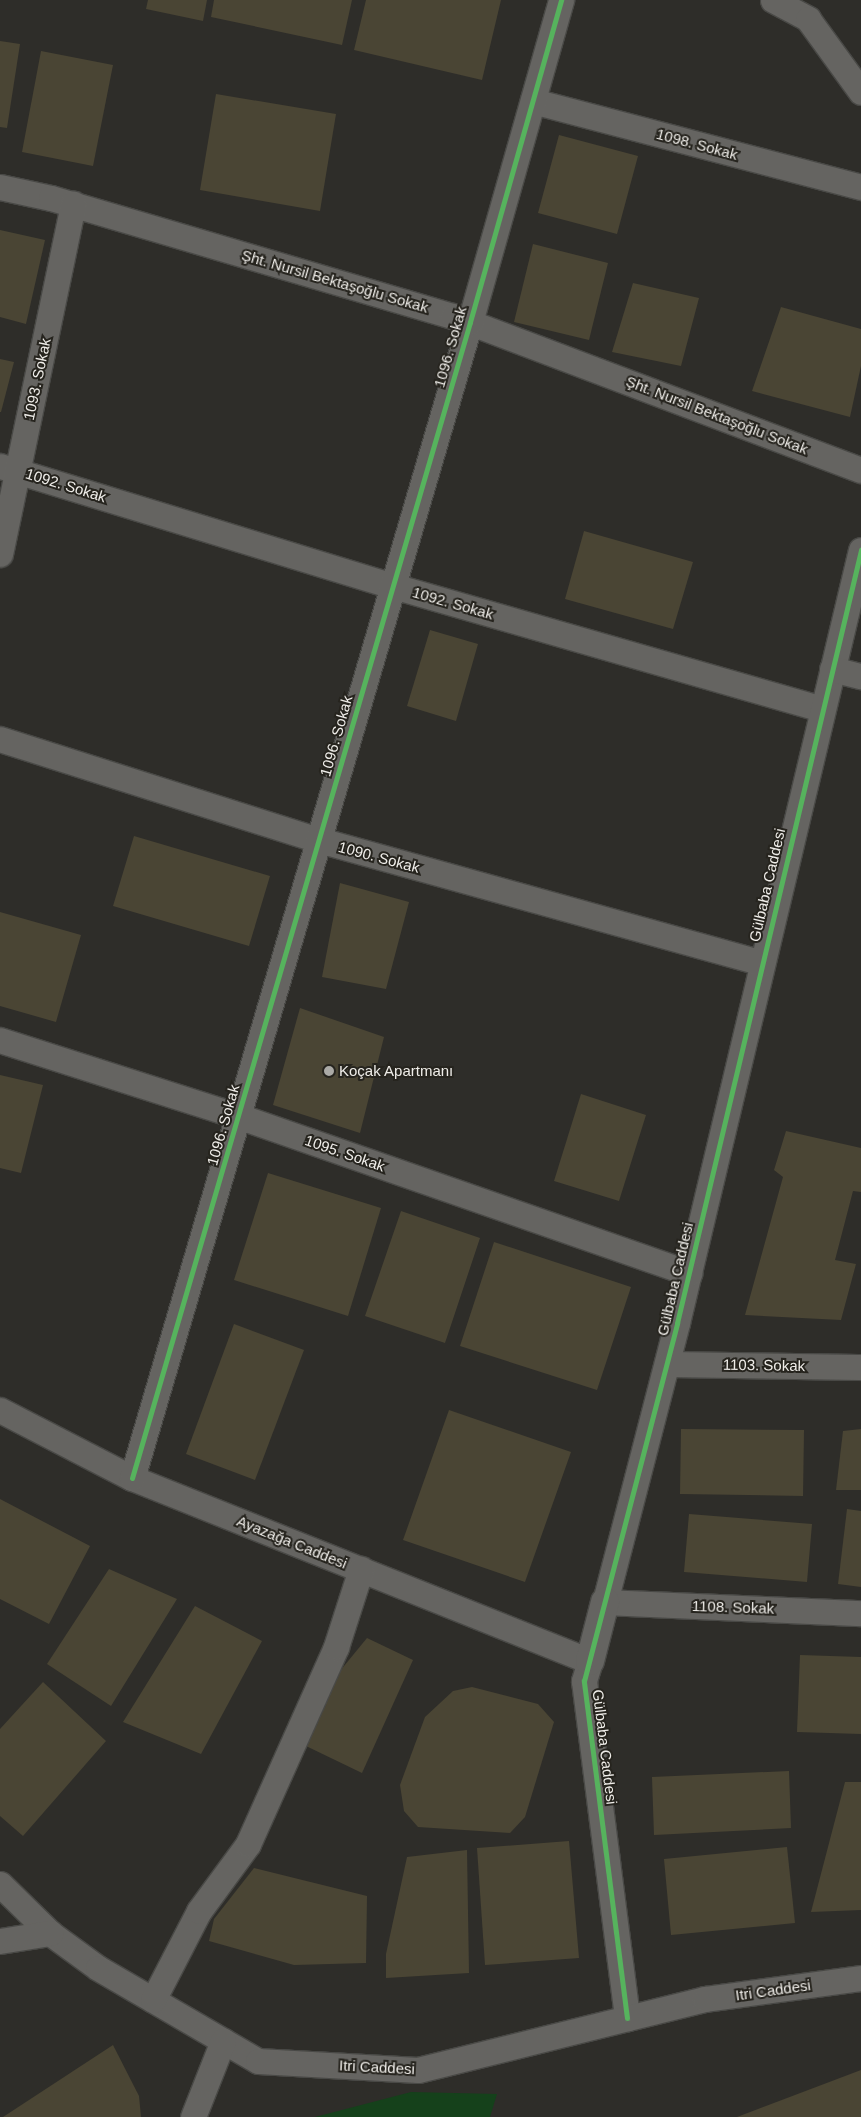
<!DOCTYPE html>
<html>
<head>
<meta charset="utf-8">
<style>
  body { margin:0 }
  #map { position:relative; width:861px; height:2117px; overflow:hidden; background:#2e2d29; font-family:Arial,sans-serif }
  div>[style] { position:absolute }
  .green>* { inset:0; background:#15411b }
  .building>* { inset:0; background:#4a4534 }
  .roads { filter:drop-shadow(1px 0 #494946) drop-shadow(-1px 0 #494946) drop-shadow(0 1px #494946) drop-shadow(0 -1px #494946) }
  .minor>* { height:25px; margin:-12.5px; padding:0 12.5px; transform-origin:12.5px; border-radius:12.5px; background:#656461 }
  .tertiary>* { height:28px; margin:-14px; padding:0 14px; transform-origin:14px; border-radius:14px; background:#656461 }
  .cycleway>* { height:5px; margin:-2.5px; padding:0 2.5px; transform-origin:2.5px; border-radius:2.5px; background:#56b35d }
  .dots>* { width:14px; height:14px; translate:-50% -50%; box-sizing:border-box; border:2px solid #26241e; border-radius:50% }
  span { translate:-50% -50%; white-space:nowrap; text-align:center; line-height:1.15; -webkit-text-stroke:4px #26241e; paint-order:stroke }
  .street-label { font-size:15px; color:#efede9 }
  .poi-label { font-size:15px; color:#efede9 }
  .left { translate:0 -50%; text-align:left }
</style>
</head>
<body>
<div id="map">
  <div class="green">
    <i style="clip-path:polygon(411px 2092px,497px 2094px,490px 2117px,315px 2117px)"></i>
  </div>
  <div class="building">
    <i style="clip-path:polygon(148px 0,207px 0,203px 21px,146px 9px)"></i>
    <i style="clip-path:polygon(214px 0,352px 0,342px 45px,211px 17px)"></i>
    <i style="clip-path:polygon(366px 0,501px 0,482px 80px,354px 50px)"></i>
    <i style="clip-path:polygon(0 41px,20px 44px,7px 128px,0 127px)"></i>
    <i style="clip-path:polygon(41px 51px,113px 65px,93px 166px,22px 152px)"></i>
    <i style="clip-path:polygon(216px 94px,336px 114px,320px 211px,200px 190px)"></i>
    <i style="clip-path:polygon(559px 135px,638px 156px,617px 234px,538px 213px)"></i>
    <i style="clip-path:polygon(0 230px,45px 240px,26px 324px,0 317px)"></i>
    <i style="clip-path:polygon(533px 244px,608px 263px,589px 340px,514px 322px)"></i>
    <i style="clip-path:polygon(633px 283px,699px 298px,681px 366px,612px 352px)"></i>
    <i style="clip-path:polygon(781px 307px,861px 329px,861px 366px,850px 417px,752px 391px)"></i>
    <i style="clip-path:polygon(0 359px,14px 362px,1px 412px,0 412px)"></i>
    <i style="clip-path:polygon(584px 531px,693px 562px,673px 629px,565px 599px)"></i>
    <i style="clip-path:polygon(430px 630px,478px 644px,456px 721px,407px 706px)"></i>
    <i style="clip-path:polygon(134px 836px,270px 876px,249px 946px,113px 906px)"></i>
    <i style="clip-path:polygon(340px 883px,409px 902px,386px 989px,322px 977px)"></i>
    <i style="clip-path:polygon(0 912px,81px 935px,56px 1022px,0 1006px)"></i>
    <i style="clip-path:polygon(300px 1008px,384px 1037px,360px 1133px,273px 1105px)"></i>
    <i style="clip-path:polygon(0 1075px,43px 1085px,21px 1173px,0 1168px)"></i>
    <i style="clip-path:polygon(581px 1094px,646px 1115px,619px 1201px,554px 1181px)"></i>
    <i style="clip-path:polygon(786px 1131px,861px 1148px,861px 1192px,853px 1191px,835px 1260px,856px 1264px,841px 1320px,745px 1315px,783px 1177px,774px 1170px)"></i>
    <i style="clip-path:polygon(268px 1173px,381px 1208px,348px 1316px,234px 1280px)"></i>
    <i style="clip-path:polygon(401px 1211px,480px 1238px,445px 1343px,365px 1316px)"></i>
    <i style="clip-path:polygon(494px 1242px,631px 1287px,597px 1390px,460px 1346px)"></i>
    <i style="clip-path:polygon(234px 1324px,304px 1350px,255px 1480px,186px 1454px)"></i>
    <i style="clip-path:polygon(449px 1410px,571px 1452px,525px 1582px,403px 1540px)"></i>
    <i style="clip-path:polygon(681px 1429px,804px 1430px,803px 1496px,680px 1494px)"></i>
    <i style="clip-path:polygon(861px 1429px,861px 1490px,836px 1490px,843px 1431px)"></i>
    <i style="clip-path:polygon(0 1499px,90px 1546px,49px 1624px,0 1599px)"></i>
    <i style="clip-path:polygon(847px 1509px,861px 1511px,861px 1587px,838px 1584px)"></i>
    <i style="clip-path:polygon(689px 1514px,812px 1524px,807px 1582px,684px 1572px)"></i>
    <i style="clip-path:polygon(109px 1569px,177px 1599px,111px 1706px,47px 1664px)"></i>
    <i style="clip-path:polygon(195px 1606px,262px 1641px,201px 1754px,123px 1722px)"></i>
    <i style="clip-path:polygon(367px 1638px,413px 1660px,362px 1773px,306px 1746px,335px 1677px)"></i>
    <i style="clip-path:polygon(800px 1655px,861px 1657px,861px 1734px,797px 1732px)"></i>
    <i style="clip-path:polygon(43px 1682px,106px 1741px,23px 1836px,0 1816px,0 1729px)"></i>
    <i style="clip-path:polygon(472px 1687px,538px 1704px,554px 1722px,525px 1817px,510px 1833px,418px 1827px,404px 1811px,400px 1785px,425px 1717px,453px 1691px)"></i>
    <i style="clip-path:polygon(789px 1771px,791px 1828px,654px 1835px,652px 1777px)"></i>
    <i style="clip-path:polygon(845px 1782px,861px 1782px,861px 1910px,811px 1912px)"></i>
    <i style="clip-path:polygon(569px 1841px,579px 1958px,485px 1965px,477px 1848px)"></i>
    <i style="clip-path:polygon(787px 1847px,795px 1923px,671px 1935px,664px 1859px)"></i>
    <i style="clip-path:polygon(467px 1850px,469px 1973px,386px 1978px,386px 1954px,407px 1857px)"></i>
    <i style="clip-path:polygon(254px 1868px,367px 1896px,366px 1963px,294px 1965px,209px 1941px,214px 1919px)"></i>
    <i style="clip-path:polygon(113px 2045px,139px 2096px,141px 2117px,3px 2117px)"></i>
    <i style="clip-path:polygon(861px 2070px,861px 2117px,737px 2117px)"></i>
  </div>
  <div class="roads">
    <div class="minor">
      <i style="left:773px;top:0;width:40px;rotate:28deg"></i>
      <i style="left:808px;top:19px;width:90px;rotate:54deg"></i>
      <i style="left:533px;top:101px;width:339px;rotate:14.7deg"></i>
      <i style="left:0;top:187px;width:52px;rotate:12.2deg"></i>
      <i style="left:51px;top:198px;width:419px;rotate:16.4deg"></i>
      <i style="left:453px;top:316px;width:436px;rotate:20.7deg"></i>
      <i style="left:0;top:466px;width:411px;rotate:17deg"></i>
      <i style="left:393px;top:586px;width:446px;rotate:16deg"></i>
      <i style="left:861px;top:550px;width:795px;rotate:103.39deg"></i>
      <i style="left:677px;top:1323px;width:288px;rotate:104.5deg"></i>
      <i style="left:605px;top:1602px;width:256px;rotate:2.5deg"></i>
      <i style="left:0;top:554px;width:358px;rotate:-78.2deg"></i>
      <i style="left:832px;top:669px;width:30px;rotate:14deg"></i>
      <i style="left:0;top:739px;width:335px;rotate:17.6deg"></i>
      <i style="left:319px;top:840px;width:460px;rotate:15.5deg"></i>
      <i style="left:0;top:1040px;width:250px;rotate:17.7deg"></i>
      <i style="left:238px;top:1116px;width:478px;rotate:19.2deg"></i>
      <i style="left:667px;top:1364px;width:194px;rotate:0.9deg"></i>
      <i style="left:0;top:1410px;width:148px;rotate:27.3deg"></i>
      <i style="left:132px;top:1478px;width:493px;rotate:21.8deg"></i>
      <i style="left:590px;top:1661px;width:21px;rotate:107deg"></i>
      <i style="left:584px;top:1681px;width:340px;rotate:82.7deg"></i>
      <i style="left:132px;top:1478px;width:1204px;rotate:-73.7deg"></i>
      <i style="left:470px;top:322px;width:335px;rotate:-74.2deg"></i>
      <i style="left:0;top:1884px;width:70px;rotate:44.4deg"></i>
      <i style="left:50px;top:1933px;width:59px;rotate:36.1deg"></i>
      <i style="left:98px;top:1968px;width:185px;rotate:30.2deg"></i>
      <i style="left:258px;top:2061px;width:160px;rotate:3.2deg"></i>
      <i style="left:418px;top:2070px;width:296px;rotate:-13.9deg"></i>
      <i style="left:705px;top:1999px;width:157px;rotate:-7.7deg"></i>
      <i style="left:0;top:1941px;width:51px;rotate:-9.1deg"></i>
      <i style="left:153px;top:2000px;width:100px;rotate:-62.7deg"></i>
      <i style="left:199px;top:1911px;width:83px;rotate:-53.8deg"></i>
      <i style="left:248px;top:1844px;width:216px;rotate:-65.9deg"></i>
      <i style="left:336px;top:1647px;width:82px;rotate:-72.2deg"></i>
      <i style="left:193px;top:2117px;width:82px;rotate:-68.5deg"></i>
    </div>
    <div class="tertiary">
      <i style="left:590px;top:1661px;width:61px;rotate:-75.7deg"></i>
    </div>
  </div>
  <div class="cycleway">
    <i style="left:132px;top:1478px;width:1204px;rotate:-73.7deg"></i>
    <i style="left:470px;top:322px;width:335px;rotate:-74.2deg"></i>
    <i style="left:627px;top:2018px;width:340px;rotate:-97.3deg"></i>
    <i style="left:584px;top:1681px;width:370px;rotate:-75.4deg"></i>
    <i style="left:677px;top:1323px;width:795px;rotate:-76.61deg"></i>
  </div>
  <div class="dots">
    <i style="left:329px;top:1071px;background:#abaaa6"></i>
  </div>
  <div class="street-label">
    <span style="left:697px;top:144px;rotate:15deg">1098. Sokak</span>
    <span style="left:335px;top:281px;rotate:16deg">Şht. Nursil Bektaşoğlu Sokak</span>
    <span style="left:450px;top:347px;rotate:-74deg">1096. Sokak</span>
    <span style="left:37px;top:379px;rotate:-78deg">1093. Sokak</span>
    <span style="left:717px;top:415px;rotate:21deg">Şht. Nursil Bektaşoğlu Sokak</span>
    <span style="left:66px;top:485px;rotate:17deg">1092. Sokak</span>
    <span style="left:453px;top:603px;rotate:16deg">1092. Sokak</span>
    <span style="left:336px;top:736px;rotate:-74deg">1096. Sokak</span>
    <span style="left:379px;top:857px;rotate:15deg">1090. Sokak</span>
    <span style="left:767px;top:885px;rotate:-77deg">Gülbaba Caddesi</span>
    <span style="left:223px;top:1125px;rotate:-74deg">1096. Sokak</span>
    <span style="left:345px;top:1153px;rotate:19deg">1095. Sokak</span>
    <span style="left:675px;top:1279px;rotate:-77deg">Gülbaba Caddesi</span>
    <span style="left:764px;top:1365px;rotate:1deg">1103. Sokak</span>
    <span style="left:292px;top:1542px;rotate:22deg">Ayazağa Caddesi</span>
    <span style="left:733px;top:1607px;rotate:2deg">1108. Sokak</span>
    <span style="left:605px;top:1747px;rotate:83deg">Gülbaba Caddesi</span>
    <span style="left:773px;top:1990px;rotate:-8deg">Itri Caddesi</span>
    <span style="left:377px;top:2067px;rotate:3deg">Itri Caddesi</span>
  </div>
  <div class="poi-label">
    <span class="left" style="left:339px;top:1071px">Koçak Apartmanı</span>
  </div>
</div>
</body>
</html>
